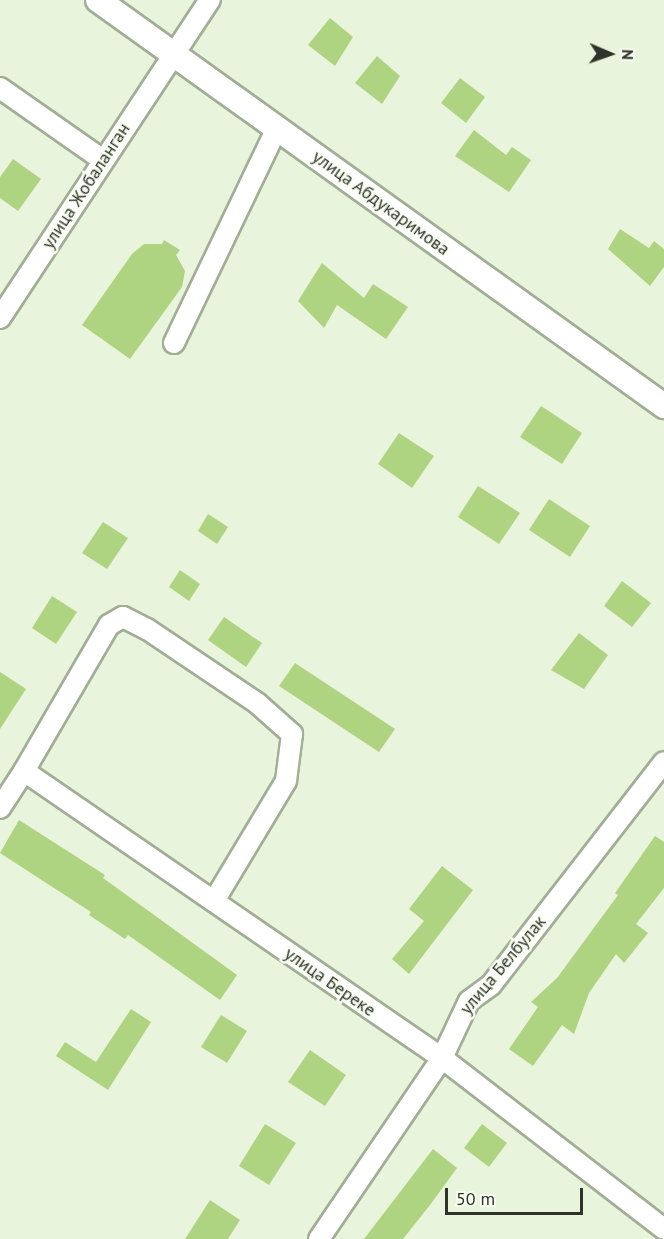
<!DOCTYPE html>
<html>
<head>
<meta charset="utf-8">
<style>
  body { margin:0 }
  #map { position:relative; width:664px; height:1239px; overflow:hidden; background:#e8f4db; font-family:"PT Sans",sans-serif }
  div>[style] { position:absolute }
  .building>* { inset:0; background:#afd481 }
  .roads { filter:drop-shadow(2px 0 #a2ad95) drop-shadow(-2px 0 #a2ad95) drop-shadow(0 2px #a2ad95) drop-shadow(0 -2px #a2ad95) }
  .minor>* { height:20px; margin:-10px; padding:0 10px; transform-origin:10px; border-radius:10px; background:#fff }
  .major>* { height:24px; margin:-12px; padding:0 12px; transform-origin:12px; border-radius:12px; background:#fff }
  span { translate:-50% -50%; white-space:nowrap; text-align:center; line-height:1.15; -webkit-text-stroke:5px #fafff4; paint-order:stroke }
  .street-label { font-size:18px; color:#2f332a }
  .north { position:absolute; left:580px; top:24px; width:60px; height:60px; -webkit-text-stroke:4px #fafff4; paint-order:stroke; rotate:92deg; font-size:16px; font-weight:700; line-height:24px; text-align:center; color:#2f332a }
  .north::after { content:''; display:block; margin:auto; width:21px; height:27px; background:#2f332a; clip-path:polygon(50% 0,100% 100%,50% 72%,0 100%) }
  .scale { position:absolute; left:445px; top:1188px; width:138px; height:27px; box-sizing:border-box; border:3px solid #2f332a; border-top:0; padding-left:8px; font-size:18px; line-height:21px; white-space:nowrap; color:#2f332a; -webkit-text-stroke:4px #fafff4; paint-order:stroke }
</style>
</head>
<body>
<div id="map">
  <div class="building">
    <i style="clip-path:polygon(330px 18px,353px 37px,335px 66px,308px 45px)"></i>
    <i style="clip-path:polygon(377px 56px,400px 76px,382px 104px,355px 83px)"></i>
    <i style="clip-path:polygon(460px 78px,485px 97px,466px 123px,441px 103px)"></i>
    <i style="clip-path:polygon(474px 130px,506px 155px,512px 147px,531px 160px,509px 192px,455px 156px)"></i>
    <i style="clip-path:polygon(13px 159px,41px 179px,18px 211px,0 198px,0 177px)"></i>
    <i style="clip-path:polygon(620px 229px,649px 248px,654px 241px,664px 249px,664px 267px,650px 286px,608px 249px)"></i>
    <i style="clip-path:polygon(164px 240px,180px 250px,176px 255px,185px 271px,182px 287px,130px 359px,82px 325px,132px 254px,144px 244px,162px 244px)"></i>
    <i style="clip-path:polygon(322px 263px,364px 298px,373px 284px,408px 307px,386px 339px,337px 305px,324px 328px,298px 301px)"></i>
    <i style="clip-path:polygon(541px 406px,582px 433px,562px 464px,520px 437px)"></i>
    <i style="clip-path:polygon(399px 433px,434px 456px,412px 488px,378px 464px)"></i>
    <i style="clip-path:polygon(478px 486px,520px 513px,499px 544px,458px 517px)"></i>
    <i style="clip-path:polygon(549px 499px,590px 526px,570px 557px,529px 530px)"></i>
    <i style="clip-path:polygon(208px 514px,228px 527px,217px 544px,198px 531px)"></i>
    <i style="clip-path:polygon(103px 522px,128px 538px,107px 569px,82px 553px)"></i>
    <i style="clip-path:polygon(180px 570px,200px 584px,189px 601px,169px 587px)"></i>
    <i style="clip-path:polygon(622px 581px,651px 603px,632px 627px,604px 606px)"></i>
    <i style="clip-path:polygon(52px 596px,77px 612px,56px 644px,32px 628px)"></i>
    <i style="clip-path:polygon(224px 617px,262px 643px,246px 667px,208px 640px)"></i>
    <i style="clip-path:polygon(579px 633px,608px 655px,584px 689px,551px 670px)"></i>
    <i style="clip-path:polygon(295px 663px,395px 729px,379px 752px,279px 686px)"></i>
    <i style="clip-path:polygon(0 672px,26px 689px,0 729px)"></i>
    <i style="clip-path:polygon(19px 820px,105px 875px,103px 878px,237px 975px,220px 1000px,128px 935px,125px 939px,89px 915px,91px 912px,0 853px)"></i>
    <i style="clip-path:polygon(655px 836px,664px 842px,664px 888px,636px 924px,648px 933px,624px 963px,616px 954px,589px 993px,574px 1034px,562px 1025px,533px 1066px,509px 1049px,538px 1007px,531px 1002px,557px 978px,618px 895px,615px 893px)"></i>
    <i style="clip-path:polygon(442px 866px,473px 890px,409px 974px,392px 959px,424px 921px,409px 909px)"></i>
    <i style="clip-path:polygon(131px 1009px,151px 1022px,108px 1090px,56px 1056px,65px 1042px,96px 1062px)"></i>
    <i style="clip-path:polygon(221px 1015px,247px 1031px,227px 1063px,201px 1047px)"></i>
    <i style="clip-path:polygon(310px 1050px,346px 1075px,325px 1106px,288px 1082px)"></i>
    <i style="clip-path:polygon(265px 1124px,296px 1143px,269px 1185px,239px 1166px)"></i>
    <i style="clip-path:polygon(482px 1124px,507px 1143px,489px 1167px,464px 1148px)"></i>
    <i style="clip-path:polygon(433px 1149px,457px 1168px,430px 1205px,403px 1239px,364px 1239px)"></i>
    <i style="clip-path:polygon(210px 1200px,240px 1220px,228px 1239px,185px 1239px)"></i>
  </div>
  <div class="roads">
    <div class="minor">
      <i style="left:0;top:88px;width:126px;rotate:35deg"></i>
      <i style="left:0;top:318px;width:381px;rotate:-56.6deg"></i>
      <i style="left:174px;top:343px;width:238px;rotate:-64.4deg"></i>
      <i style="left:24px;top:771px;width:169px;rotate:-59.8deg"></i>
      <i style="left:109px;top:625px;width:16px;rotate:-30deg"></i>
      <i style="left:123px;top:617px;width:27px;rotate:27deg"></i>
      <i style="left:147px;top:629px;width:133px;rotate:33.9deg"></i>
      <i style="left:257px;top:703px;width:47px;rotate:41.5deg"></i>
      <i style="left:292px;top:734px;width:47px;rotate:97.3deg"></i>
      <i style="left:286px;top:781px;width:140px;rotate:121deg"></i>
      <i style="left:0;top:808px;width:44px;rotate:-57deg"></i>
      <i style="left:24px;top:771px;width:507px;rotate:34.47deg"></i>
      <i style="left:442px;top:1058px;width:280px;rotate:37.6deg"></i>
      <i style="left:319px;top:1239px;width:219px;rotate:-55.8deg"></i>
      <i style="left:442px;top:1058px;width:63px;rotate:-64.7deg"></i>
      <i style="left:469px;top:1001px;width:27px;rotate:-36deg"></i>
      <i style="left:491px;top:985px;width:282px;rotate:-52.2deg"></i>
    </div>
    <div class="major">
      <i style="left:98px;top:0;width:697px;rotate:35.65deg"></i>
    </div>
  </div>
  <div class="street-label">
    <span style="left:86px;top:186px;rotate:-57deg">улица Жобаланган</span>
    <span style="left:381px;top:203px;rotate:36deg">улица Абдукаримова</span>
    <span style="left:503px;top:965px;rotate:-50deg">улица Белбулак</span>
    <span style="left:330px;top:982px;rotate:35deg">улица Береке</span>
  </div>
  <div class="north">N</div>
  <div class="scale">50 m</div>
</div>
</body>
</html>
